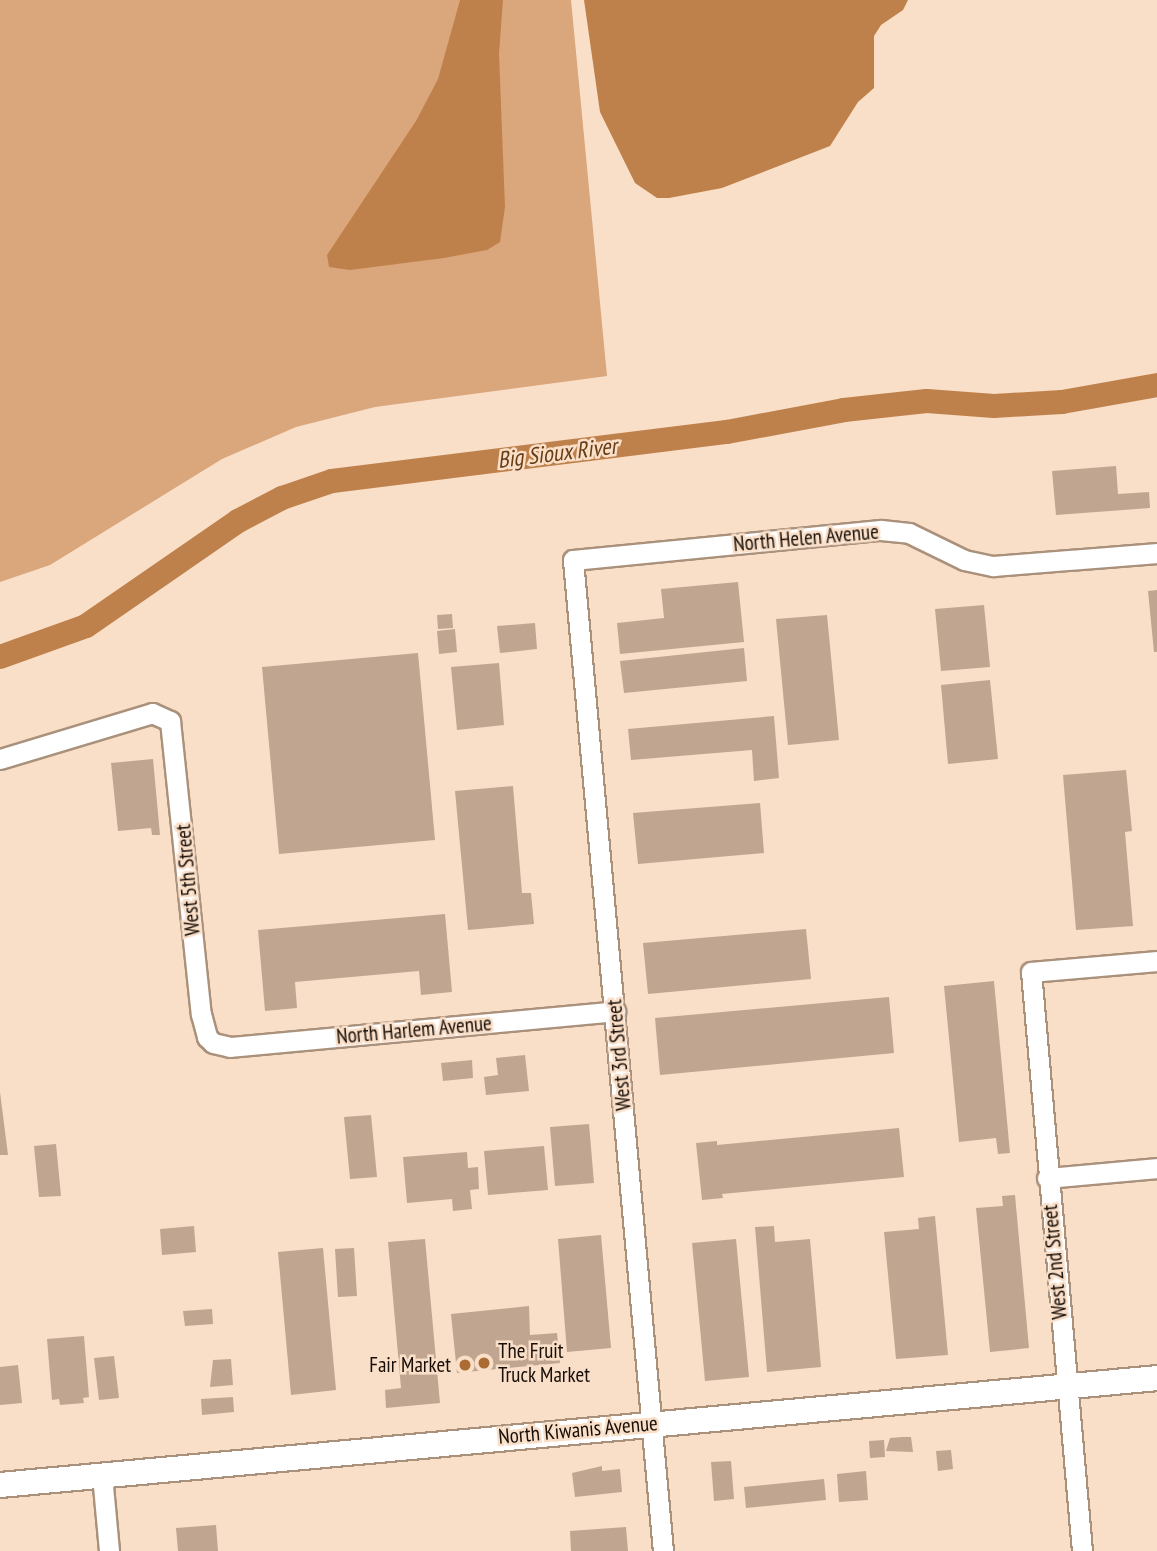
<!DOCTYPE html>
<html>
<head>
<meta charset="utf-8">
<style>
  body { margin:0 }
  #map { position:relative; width:1157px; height:1551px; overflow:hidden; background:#f9dec8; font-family:"PT Sans Narrow",sans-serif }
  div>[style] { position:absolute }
  .green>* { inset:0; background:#daa67b }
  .water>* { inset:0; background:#bf814b }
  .river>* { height:24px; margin:-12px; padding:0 12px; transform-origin:12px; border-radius:12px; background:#bf814b }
  .building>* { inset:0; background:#c0a691 }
  .roads { filter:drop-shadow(2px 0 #aa917c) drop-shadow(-2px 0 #aa917c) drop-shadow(0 2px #aa917c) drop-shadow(0 -2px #aa917c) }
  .minor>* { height:19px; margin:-9.5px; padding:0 9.5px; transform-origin:9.5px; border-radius:9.5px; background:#fff }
  .major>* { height:24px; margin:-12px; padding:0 12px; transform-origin:12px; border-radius:12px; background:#fff }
  .dots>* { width:19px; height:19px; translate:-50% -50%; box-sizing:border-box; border:4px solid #f9dec8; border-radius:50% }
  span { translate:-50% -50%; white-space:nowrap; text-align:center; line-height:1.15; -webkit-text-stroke:5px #f9dec8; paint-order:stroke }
  .street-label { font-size:21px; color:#170e07 }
  .poi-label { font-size:21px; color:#170e07 }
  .left { translate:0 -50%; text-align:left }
  .right { translate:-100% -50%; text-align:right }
  .water-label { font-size:23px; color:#683d15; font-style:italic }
</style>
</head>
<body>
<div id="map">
  <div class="green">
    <i style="clip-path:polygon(0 0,571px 0,607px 376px,375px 407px,296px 427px,222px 459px,50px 565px,0 582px)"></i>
  </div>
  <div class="water">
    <i style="clip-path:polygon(460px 0,503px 0,499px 54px,505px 207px,500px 242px,487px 250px,444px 258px,350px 270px,329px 267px,327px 255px,416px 121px,438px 79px)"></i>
    <i style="clip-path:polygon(584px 0,908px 0,903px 10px,881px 25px,874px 36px,874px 88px,858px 102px,830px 146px,722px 188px,669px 198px,657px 198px,635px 183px,600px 112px)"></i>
  </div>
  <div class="river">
    <i style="left:0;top:657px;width:91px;rotate:-19.8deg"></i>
    <i style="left:86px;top:626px;width:185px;rotate:-34.6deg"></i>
    <i style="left:238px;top:521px;width:50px;rotate:-27.6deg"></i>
    <i style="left:282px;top:498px;width:53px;rotate:-18.8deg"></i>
    <i style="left:332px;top:481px;width:398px;rotate:-7.1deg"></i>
    <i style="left:727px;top:432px;width:119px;rotate:-10.6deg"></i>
    <i style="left:844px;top:410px;width:83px;rotate:-6.2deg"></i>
    <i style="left:927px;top:401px;width:67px;rotate:4.3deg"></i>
    <i style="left:994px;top:406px;width:68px;rotate:-3.4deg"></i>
    <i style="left:1062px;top:402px;width:97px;rotate:-10.1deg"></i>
  </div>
  <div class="building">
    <i style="clip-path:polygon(1116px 466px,1118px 494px,1149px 492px,1150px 508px,1056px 515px,1052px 471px)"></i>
    <i style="clip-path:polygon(738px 582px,744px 642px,620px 654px,617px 623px,664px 618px,661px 589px)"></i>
    <i style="clip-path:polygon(1157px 590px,1157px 652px,1154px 652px,1148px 591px)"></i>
    <i style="clip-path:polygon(984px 605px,990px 667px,941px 671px,935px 609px)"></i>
    <i style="clip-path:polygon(452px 614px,453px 628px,438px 629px,437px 615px)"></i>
    <i style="clip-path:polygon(827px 615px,839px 740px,788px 745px,776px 619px)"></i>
    <i style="clip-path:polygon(535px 623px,537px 649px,500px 653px,497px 626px)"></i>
    <i style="clip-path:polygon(455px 629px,457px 652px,439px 654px,437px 631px)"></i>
    <i style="clip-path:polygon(744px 648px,747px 681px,624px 693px,620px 661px)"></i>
    <i style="clip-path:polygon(418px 653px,435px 840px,279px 854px,262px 667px)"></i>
    <i style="clip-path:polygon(499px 663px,504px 725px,457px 730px,451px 667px)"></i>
    <i style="clip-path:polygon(990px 680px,998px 759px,948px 764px,941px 685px)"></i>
    <i style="clip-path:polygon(774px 716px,779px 778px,754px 781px,752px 750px,631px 760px,628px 729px)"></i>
    <i style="clip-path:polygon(153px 759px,160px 835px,152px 835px,151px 828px,118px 831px,111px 763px)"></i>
    <i style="clip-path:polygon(1126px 770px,1132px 831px,1125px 832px,1133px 926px,1076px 930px,1063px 775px)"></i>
    <i style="clip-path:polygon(513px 786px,522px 893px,531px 893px,534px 924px,468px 930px,455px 791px)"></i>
    <i style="clip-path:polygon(760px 803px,764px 853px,638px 864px,633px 813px)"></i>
    <i style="clip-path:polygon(445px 914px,452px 992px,421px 995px,419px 971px,295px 982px,297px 1008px,265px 1011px,258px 930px)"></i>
    <i style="clip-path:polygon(806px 929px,811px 979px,648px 994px,643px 943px)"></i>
    <i style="clip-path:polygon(994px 981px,1010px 1153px,998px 1154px,996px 1138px,959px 1142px,944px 986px)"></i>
    <i style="clip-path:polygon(889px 997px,894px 1053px,660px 1075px,655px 1018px)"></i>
    <i style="clip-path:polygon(525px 1055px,529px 1091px,486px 1095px,484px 1077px,498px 1075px,496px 1058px)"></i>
    <i style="clip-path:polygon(472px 1060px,473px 1078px,443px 1081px,441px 1063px)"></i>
    <i style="clip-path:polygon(0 1092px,8px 1155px,0 1155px)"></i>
    <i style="clip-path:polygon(371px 1115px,377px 1177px,350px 1179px,344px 1117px)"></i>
    <i style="clip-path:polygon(589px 1124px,594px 1183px,555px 1186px,550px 1127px)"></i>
    <i style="clip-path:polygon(899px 1128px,904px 1177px,722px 1194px,723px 1198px,702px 1200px,696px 1143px,717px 1141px,717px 1145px)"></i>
    <i style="clip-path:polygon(56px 1144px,61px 1196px,39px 1197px,34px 1146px)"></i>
    <i style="clip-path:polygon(544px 1146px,548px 1190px,488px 1195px,484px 1151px)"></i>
    <i style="clip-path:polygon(467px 1152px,468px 1168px,478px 1167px,479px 1189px,470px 1190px,472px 1209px,453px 1211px,452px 1199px,407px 1203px,403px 1157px)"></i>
    <i style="clip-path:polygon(1015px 1195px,1029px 1348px,990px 1352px,976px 1208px,1003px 1206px,1002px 1196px)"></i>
    <i style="clip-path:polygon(935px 1216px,948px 1355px,896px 1359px,884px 1232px,919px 1229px,918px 1218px)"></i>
    <i style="clip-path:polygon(194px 1226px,196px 1252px,162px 1255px,160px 1229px)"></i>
    <i style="clip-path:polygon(774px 1226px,775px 1242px,810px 1239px,821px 1367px,767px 1372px,755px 1227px)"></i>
    <i style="clip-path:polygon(601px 1235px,611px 1348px,567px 1352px,558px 1239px)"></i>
    <i style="clip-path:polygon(425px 1239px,440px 1403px,386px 1408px,385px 1390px,401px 1388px,388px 1242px)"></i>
    <i style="clip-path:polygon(736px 1239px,749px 1377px,705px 1381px,692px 1243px)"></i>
    <i style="clip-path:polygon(323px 1248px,336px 1390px,291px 1395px,278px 1252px)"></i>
    <i style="clip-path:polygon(354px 1248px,357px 1296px,338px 1297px,335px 1249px)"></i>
    <i style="clip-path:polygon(529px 1306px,530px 1335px,557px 1333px,560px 1363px,457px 1373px,451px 1314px)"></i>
    <i style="clip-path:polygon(212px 1309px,213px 1324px,185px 1326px,183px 1311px)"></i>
    <i style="clip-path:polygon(84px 1336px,89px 1397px,83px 1398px,84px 1403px,60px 1405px,59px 1399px,52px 1400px,47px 1339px)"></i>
    <i style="clip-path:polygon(114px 1356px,119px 1398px,99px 1400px,94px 1358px)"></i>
    <i style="clip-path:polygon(231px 1359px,233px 1385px,210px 1387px,213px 1360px)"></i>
    <i style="clip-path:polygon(18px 1365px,22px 1403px,0 1405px,0 1367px)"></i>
    <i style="clip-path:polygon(233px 1397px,234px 1412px,202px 1415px,201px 1399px)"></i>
    <i style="clip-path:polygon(902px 1437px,911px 1437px,913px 1452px,886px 1451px,890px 1438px)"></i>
    <i style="clip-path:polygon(884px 1440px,885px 1457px,870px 1458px,869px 1441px)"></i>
    <i style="clip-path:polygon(951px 1450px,953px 1469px,938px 1471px,936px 1451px)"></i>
    <i style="clip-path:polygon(731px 1461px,734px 1499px,714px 1501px,711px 1462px)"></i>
    <i style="clip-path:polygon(602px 1466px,602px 1471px,620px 1469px,622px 1492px,575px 1497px,572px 1473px)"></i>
    <i style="clip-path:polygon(866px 1471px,868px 1500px,839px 1502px,837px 1474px)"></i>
    <i style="clip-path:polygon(824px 1479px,826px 1500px,746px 1508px,744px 1487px)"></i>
    <i style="clip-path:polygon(216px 1525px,218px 1551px,178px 1551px,176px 1528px)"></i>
    <i style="clip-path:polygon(626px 1527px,628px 1551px,571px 1551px,570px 1531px)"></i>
  </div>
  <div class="roads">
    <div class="minor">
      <i style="left:0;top:759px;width:159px;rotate:-16.8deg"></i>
      <i style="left:152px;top:713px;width:20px;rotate:24deg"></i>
      <i style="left:170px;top:721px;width:295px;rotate:84deg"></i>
      <i style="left:201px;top:1014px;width:24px;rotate:75deg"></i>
      <i style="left:207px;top:1037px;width:8px;rotate:45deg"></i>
      <i style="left:213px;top:1043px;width:17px;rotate:13deg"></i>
      <i style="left:230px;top:1047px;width:387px;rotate:-5.3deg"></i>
      <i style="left:1047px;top:1178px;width:110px;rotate:-5.2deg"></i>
      <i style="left:102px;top:1475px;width:76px;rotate:84.7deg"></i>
      <i style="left:663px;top:1551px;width:995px;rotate:-95.19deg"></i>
      <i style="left:573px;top:560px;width:309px;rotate:-5.6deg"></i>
      <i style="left:881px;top:530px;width:28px;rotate:6deg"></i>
      <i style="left:909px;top:533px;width:61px;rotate:26.1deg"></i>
      <i style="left:964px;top:560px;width:30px;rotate:12deg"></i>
      <i style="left:993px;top:566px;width:165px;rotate:-4.5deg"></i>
      <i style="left:1082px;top:1551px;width:581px;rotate:-95.03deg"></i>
      <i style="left:1031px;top:972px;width:126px;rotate:-5deg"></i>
    </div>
    <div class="major">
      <i style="left:0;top:1485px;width:1162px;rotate:-5.28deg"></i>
    </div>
  </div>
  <div class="dots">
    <i style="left:484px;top:1363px;background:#aa6c32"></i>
    <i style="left:465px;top:1365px;background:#aa6c32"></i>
  </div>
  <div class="street-label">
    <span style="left:806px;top:538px;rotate:-5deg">North Helen Avenue</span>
    <span style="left:188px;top:880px;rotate:-95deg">West 5th Street</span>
    <span style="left:414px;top:1030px;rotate:-5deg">North Harlem Avenue</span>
    <span style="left:619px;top:1055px;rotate:-95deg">West 3rd Street</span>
    <span style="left:1055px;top:1262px;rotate:-95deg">West 2nd Street</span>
    <span style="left:578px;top:1430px;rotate:-5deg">North Kiwanis Avenue</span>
  </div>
  <div class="poi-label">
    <span class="left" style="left:498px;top:1363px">The Fruit<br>Truck Market</span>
    <span class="right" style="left:451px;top:1365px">Fair Market</span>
  </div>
  <div class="water-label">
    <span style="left:557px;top:453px;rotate:-7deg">Big Sioux River</span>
  </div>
</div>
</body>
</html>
